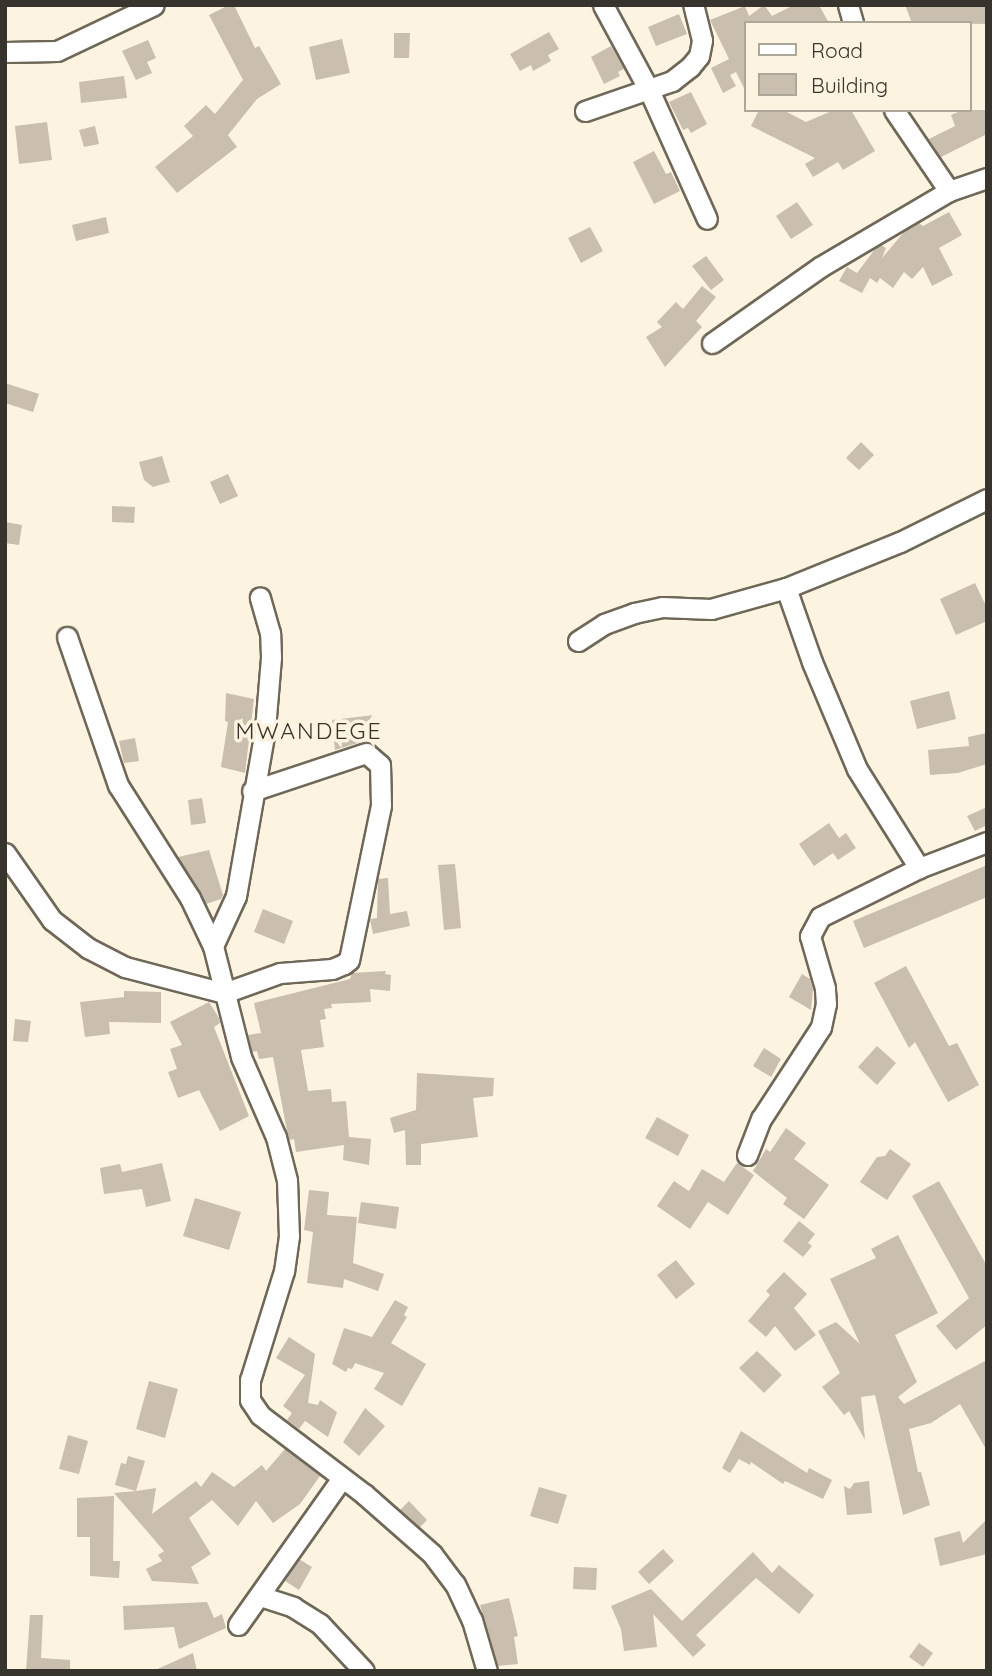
<!DOCTYPE html>
<html>
<head>
<meta charset="utf-8">
<style>
  body { margin:0 }
  #map { position:relative; width:992px; height:1676px; overflow:hidden; background:#fcf4e1; font-family:Quicksand,sans-serif }
  div>[style] { position:absolute }
  .building>* { inset:0; background:#cabeae }
  .roads { filter:drop-shadow(2px 0 #6f6858) drop-shadow(-2px 0 #6f6858) drop-shadow(0 2px #6f6858) drop-shadow(0 -2px #6f6858) }
  .minor>* { height:19px; margin:-9.5px; padding:0 9.5px; transform-origin:9.5px; border-radius:9.5px; background:#fff }
  span { translate:-50% -50%; white-space:nowrap; text-align:center; line-height:1.15; -webkit-text-stroke:7px #fcf4e1; paint-order:stroke }
  .quarter-label { font-size:23px; color:#37342d; letter-spacing:2px }
  .frame { position:absolute; inset:0; border:7px solid #37342d; pointer-events:none }
  .legend { position:absolute; left:744px; top:21px; width:228px; height:91px; box-sizing:border-box; background:#fcf4e1; border:2px solid #ada799; margin:0; padding:9px 12px; list-style:none; font-size:21px; color:#37342d }
  .legend li { display:flex; align-items:center; gap:14px; height:35px }
  .legend b { width:35px; border:2px solid #ada799 }
</style>
</head>
<body>
<div id="map">
  <div class="building">
    <i style="clip-path:polygon(229px 5px,234px 5px,255px 48px,259px 46px,281px 84px,257px 99px,228px 135px,237px 147px,177px 193px,155px 167px,193px 136px,184px 126px,206px 105px,215px 114px,243px 80px,209px 15px)"></i>
    <i style="clip-path:polygon(764px 5px,772px 16px,794px 5px,819px 5px,829px 23px,745px 23px,745px 90px,736px 72px,730px 75px,736px 86px,723px 93px,711px 68px,729px 59px,710px 20px,745px 6px,749px 16px)"></i>
    <i style="clip-path:polygon(905px 5px,987px 5px,987px 24px,912px 23px)"></i>
    <i style="clip-path:polygon(679px 14px,687px 34px,656px 46px,648px 27px)"></i>
    <i style="clip-path:polygon(549px 32px,559px 49px,548px 55px,551px 61px,533px 71px,531px 65px,520px 71px,510px 54px)"></i>
    <i style="clip-path:polygon(394px 33px,410px 33px,409px 58px,394px 58px)"></i>
    <i style="clip-path:polygon(342px 39px,350px 73px,316px 80px,309px 47px)"></i>
    <i style="clip-path:polygon(148px 40px,156px 58px,147px 62px,152px 73px,136px 80px,122px 51px)"></i>
    <i style="clip-path:polygon(611px 46px,624px 69px,618px 72px,620px 76px,604px 84px,591px 57px)"></i>
    <i style="clip-path:polygon(124px 76px,127px 98px,81px 103px,79px 82px)"></i>
    <i style="clip-path:polygon(691px 92px,707px 124px,691px 133px,688px 128px,683px 130px,669px 102px)"></i>
    <i style="clip-path:polygon(759px 110px,783px 110px,806px 122px,834px 110px,851px 110px,875px 151px,843px 170px,838px 162px,813px 177px,805px 164px,815px 158px,751px 126px)"></i>
    <i style="clip-path:polygon(963px 110px,987px 110px,987px 134px,941px 157px,929px 139px,955px 126px,951px 115px)"></i>
    <i style="clip-path:polygon(47px 122px,52px 160px,19px 164px,15px 126px)"></i>
    <i style="clip-path:polygon(95px 126px,99px 144px,84px 147px,79px 130px)"></i>
    <i style="clip-path:polygon(654px 151px,666px 174px,671px 172px,680px 191px,654px 204px,633px 162px)"></i>
    <i style="clip-path:polygon(797px 202px,813px 225px,791px 239px,776px 216px)"></i>
    <i style="clip-path:polygon(949px 212px,962px 235px,939px 248px,953px 275px,932px 286px,923px 267px,912px 279px,904px 272px,893px 288px,880px 278px,877px 283px,870px 278px,862px 293px,839px 281px,847px 267px,857px 273px,875px 249px,881px 245px,886px 248px,882px 258px,904px 232px,919px 223px,923px 226px)"></i>
    <i style="clip-path:polygon(106px 217px,109px 233px,76px 241px,72px 225px)"></i>
    <i style="clip-path:polygon(590px 227px,603px 251px,581px 263px,568px 238px)"></i>
    <i style="clip-path:polygon(706px 256px,724px 280px,711px 290px,692px 266px)"></i>
    <i style="clip-path:polygon(702px 286px,716px 297px,696px 321px,702px 327px,665px 367px,646px 337px,662px 327px,657px 322px,676px 302px,683px 309px)"></i>
    <i style="clip-path:polygon(5px 383px,39px 394px,33px 412px,5px 403px)"></i>
    <i style="clip-path:polygon(861px 442px,874px 455px,859px 470px,846px 458px)"></i>
    <i style="clip-path:polygon(162px 456px,170px 482px,153px 487px,144px 480px,139px 462px)"></i>
    <i style="clip-path:polygon(228px 474px,238px 496px,220px 504px,210px 482px)"></i>
    <i style="clip-path:polygon(112px 506px,135px 507px,134px 523px,112px 522px)"></i>
    <i style="clip-path:polygon(5px 522px,22px 525px,19px 545px,5px 543px)"></i>
    <i style="clip-path:polygon(975px 583px,987px 608px,987px 621px,956px 635px,940px 599px)"></i>
    <i style="clip-path:polygon(949px 691px,956px 719px,917px 729px,910px 701px)"></i>
    <i style="clip-path:polygon(226px 693px,254px 699px,245px 773px,221px 767px,228px 722px,225px 721px)"></i>
    <i style="clip-path:polygon(374px 715px,364px 741px,335px 750px,332px 720px)"></i>
    <i style="clip-path:polygon(987px 733px,987px 764px,958px 773px,930px 775px,928px 750px,969px 746px,968px 737px)"></i>
    <i style="clip-path:polygon(135px 738px,139px 761px,124px 763px,119px 741px)"></i>
    <i style="clip-path:polygon(202px 798px,206px 823px,191px 825px,188px 800px)"></i>
    <i style="clip-path:polygon(987px 807px,987px 825px,975px 831px,967px 816px)"></i>
    <i style="clip-path:polygon(829px 823px,839px 838px,846px 833px,856px 848px,838px 860px,833px 853px,814px 866px,799px 844px)"></i>
    <i style="clip-path:polygon(209px 850px,223px 895px,221px 899px,206px 904px,178px 857px)"></i>
    <i style="clip-path:polygon(455px 864px,461px 928px,444px 930px,438px 865px)"></i>
    <i style="clip-path:polygon(987px 865px,987px 897px,864px 948px,853px 921px)"></i>
    <i style="clip-path:polygon(388px 878px,390px 914px,407px 911px,410px 926px,373px 934px,370px 919px,377px 918px,378px 879px)"></i>
    <i style="clip-path:polygon(263px 909px,293px 921px,284px 944px,254px 932px)"></i>
    <i style="clip-path:polygon(906px 966px,949px 1046px,957px 1043px,979px 1085px,948px 1102px,915px 1042px,909px 1048px,874px 983px)"></i>
    <i style="clip-path:polygon(386px 971px,385px 974px,391px 975px,390px 991px,370px 989px,371px 1002px,331px 1004px,332px 1008px,324px 1009px,326px 1019px,320px 1020px,324px 1047px,301px 1050px,308px 1091px,331px 1089px,332px 1102px,346px 1101px,349px 1137px,371px 1139px,369px 1165px,343px 1160px,344px 1145px,296px 1152px,294px 1139px,289px 1140px,287px 1131px,273px 1057px,259px 1059px,257px 1051px,252px 1052px,248px 1035px,261px 1033px,254px 1003px,350px 979px,352px 973px)"></i>
    <i style="clip-path:polygon(802px 974px,810px 979px,813px 990px,811px 1010px,789px 997px)"></i>
    <i style="clip-path:polygon(124px 991px,161px 992px,161px 1023px,109px 1022px,110px 1034px,85px 1037px,80px 1002px,124px 997px)"></i>
    <i style="clip-path:polygon(209px 1002px,219px 1018px,220px 1023px,214px 1027px,249px 1116px,220px 1131px,199px 1090px,178px 1098px,168px 1072px,177px 1069px,170px 1049px,182px 1045px,170px 1022px)"></i>
    <i style="clip-path:polygon(15px 1019px,31px 1021px,28px 1042px,13px 1041px)"></i>
    <i style="clip-path:polygon(877px 1046px,896px 1063px,877px 1085px,858px 1067px)"></i>
    <i style="clip-path:polygon(764px 1048px,781px 1059px,771px 1077px,753px 1066px)"></i>
    <i style="clip-path:polygon(417px 1073px,494px 1078px,493px 1096px,473px 1098px,478px 1137px,421px 1144px,421px 1165px,406px 1165px,405px 1130px,394px 1133px,390px 1118px,416px 1110px)"></i>
    <i style="clip-path:polygon(657px 1117px,689px 1135px,678px 1156px,645px 1138px)"></i>
    <i style="clip-path:polygon(786px 1128px,806px 1143px,794px 1159px,829px 1185px,804px 1219px,783px 1204px,787px 1198px,753px 1171px,766px 1149px,770px 1152px)"></i>
    <i style="clip-path:polygon(890px 1149px,911px 1164px,887px 1200px,860px 1182px,877px 1157px,885px 1156px)"></i>
    <i style="clip-path:polygon(162px 1163px,171px 1201px,146px 1207px,142px 1189px,104px 1194px,100px 1168px,120px 1164px,122px 1172px)"></i>
    <i style="clip-path:polygon(737px 1163px,754px 1175px,728px 1215px,708px 1202px,690px 1229px,657px 1206px,674px 1181px,689px 1191px,702px 1169px,724px 1182px)"></i>
    <i style="clip-path:polygon(939px 1181px,987px 1266px,987px 1325px,956px 1350px,936px 1326px,969px 1298px,912px 1196px)"></i>
    <i style="clip-path:polygon(309px 1190px,329px 1192px,327px 1215px,357px 1217px,353px 1263px,384px 1274px,378px 1291px,344px 1279px,343px 1288px,307px 1283px,313px 1232px,304px 1230px)"></i>
    <i style="clip-path:polygon(195px 1198px,241px 1212px,229px 1250px,183px 1236px)"></i>
    <i style="clip-path:polygon(361px 1202px,399px 1207px,396px 1229px,358px 1223px)"></i>
    <i style="clip-path:polygon(799px 1221px,815px 1234px,808px 1243px,812px 1246px,803px 1257px,783px 1241px)"></i>
    <i style="clip-path:polygon(898px 1235px,938px 1313px,895px 1335px,917px 1382px,898px 1397px,904px 1404px,987px 1360px,987px 1451px,960px 1404px,931px 1423px,909px 1429px,918px 1472px,921px 1472px,930px 1505px,903px 1515px,875px 1395px,861px 1397px,865px 1440px,849px 1411px,844px 1415px,822px 1387px,840px 1373px,818px 1331px,836px 1322px,860px 1344px,830px 1279px,876px 1258px,871px 1249px)"></i>
    <i style="clip-path:polygon(676px 1260px,695px 1284px,676px 1299px,657px 1275px)"></i>
    <i style="clip-path:polygon(784px 1272px,807px 1294px,794px 1308px,816px 1335px,795px 1351px,775px 1326px,766px 1337px,748px 1321px,770px 1295px,766px 1291px)"></i>
    <i style="clip-path:polygon(395px 1300px,408px 1307px,404px 1315px,407px 1317px,391px 1343px,426px 1364px,402px 1406px,374px 1389px,384px 1373px,355px 1363px,352px 1369px,348px 1368px,346px 1372px,332px 1364px,344px 1328px,372px 1337px)"></i>
    <i style="clip-path:polygon(289px 1337px,315px 1354px,308px 1403px,318px 1405px,320px 1400px,337px 1412px,328px 1437px,305px 1421px,299px 1429px,287px 1420px,292px 1413px,283px 1406px,305px 1375px,276px 1358px)"></i>
    <i style="clip-path:polygon(757px 1351px,782px 1375px,764px 1393px,739px 1368px)"></i>
    <i style="clip-path:polygon(149px 1381px,178px 1389px,165px 1438px,136px 1429px)"></i>
    <i style="clip-path:polygon(365px 1408px,385px 1426px,359px 1456px,343px 1442px)"></i>
    <i style="clip-path:polygon(741px 1431px,807px 1473px,809px 1468px,832px 1480px,823px 1499px,785px 1481px,783px 1484px,751px 1462px,750px 1465px,739px 1459px,730px 1473px,722px 1468px)"></i>
    <i style="clip-path:polygon(68px 1435px,88px 1441px,79px 1474px,59px 1469px)"></i>
    <i style="clip-path:polygon(285px 1449px,320px 1476px,300px 1504px,273px 1523px,256px 1501px,238px 1526px,212px 1500px,189px 1518px,211px 1554px,191px 1567px,199px 1584px,152px 1581px,146px 1569px,162px 1561px,158px 1555px,164px 1551px,114px 1493px,136px 1491px,115px 1485px,121px 1463px,126px 1464px,128px 1456px,145px 1461px,136px 1491px,156px 1488px,152px 1514px,196px 1481px,201px 1487px,212px 1472px,234px 1487px,262px 1465px,266px 1471px)"></i>
    <i style="clip-path:polygon(869px 1481px,872px 1513px,847px 1515px,844px 1486px,850px 1489px,854px 1483px)"></i>
    <i style="clip-path:polygon(539px 1487px,567px 1495px,558px 1524px,530px 1516px)"></i>
    <i style="clip-path:polygon(114px 1496px,113px 1561px,120px 1561px,119px 1578px,90px 1576px,90px 1537px,77px 1537px,77px 1498px)"></i>
    <i style="clip-path:polygon(409px 1501px,427px 1520px,420px 1527px,400px 1510px)"></i>
    <i style="clip-path:polygon(987px 1519px,987px 1554px,940px 1566px,934px 1538px,960px 1531px,963px 1543px)"></i>
    <i style="clip-path:polygon(663px 1549px,674px 1561px,649px 1584px,638px 1572px)"></i>
    <i style="clip-path:polygon(753px 1552px,772px 1573px,779px 1565px,814px 1595px,799px 1614px,756px 1578px,696px 1635px,706px 1645px,693px 1657px,653px 1614px,657px 1647px,624px 1651px,621px 1629px,611px 1606px,651px 1589px,682px 1621px)"></i>
    <i style="clip-path:polygon(299px 1559px,312px 1567px,299px 1590px,285px 1581px)"></i>
    <i style="clip-path:polygon(574px 1567px,597px 1568px,596px 1590px,573px 1589px)"></i>
    <i style="clip-path:polygon(509px 1598px,518px 1636px,514px 1637px,518px 1664px,498px 1666px,480px 1605px)"></i>
    <i style="clip-path:polygon(207px 1602px,214px 1618px,222px 1614px,226px 1628px,179px 1649px,174px 1627px,124px 1630px,123px 1606px)"></i>
    <i style="clip-path:polygon(30px 1615px,43px 1615px,41px 1658px,70px 1660px,70px 1671px,26px 1671px)"></i>
    <i style="clip-path:polygon(919px 1643px,933px 1653px,923px 1667px,909px 1657px)"></i>
    <i style="clip-path:polygon(193px 1653px,197px 1671px,153px 1671px)"></i>
  </div>
  <div class="roads">
    <div class="minor">
      <i style="left:603px;top:5px;width:97px;rotate:61.6deg"></i>
      <i style="left:649px;top:90px;width:141px;rotate:65.8deg"></i>
      <i style="left:848px;top:5px;width:19px;rotate:74deg"></i>
      <i style="left:5px;top:52px;width:52px;rotate:-1.1deg"></i>
      <i style="left:57px;top:51px;width:107px;rotate:-25.4deg"></i>
      <i style="left:894px;top:110px;width:98px;rotate:55.8deg"></i>
      <i style="left:585px;top:111px;width:92px;rotate:-19deg"></i>
      <i style="left:672px;top:81px;width:23px;rotate:-38deg"></i>
      <i style="left:690px;top:67px;width:14px;rotate:-51deg"></i>
      <i style="left:699px;top:56px;width:16px;rotate:-79deg"></i>
      <i style="left:702px;top:40px;width:36px;rotate:-104deg"></i>
      <i style="left:712px;top:343px;width:132px;rotate:-35.1deg"></i>
      <i style="left:820px;top:267px;width:150px;rotate:-30.5deg"></i>
      <i style="left:949px;top:191px;width:40px;rotate:-18.9deg"></i>
      <i style="left:786px;top:588px;width:78px;rotate:70.6deg"></i>
      <i style="left:812px;top:662px;width:116px;rotate:67.2deg"></i>
      <i style="left:857px;top:769px;width:117px;rotate:57.9deg"></i>
      <i style="left:67px;top:637px;width:157px;rotate:71deg"></i>
      <i style="left:118px;top:785px;width:134px;rotate:57.5deg"></i>
      <i style="left:190px;top:898px;width:53px;rotate:64.4deg"></i>
      <i style="left:213px;top:946px;width:114px;rotate:75.8deg"></i>
      <i style="left:241px;top:1057px;width:87px;rotate:66.4deg"></i>
      <i style="left:276px;top:1137px;width:44px;rotate:75.7deg"></i>
      <i style="left:287px;top:1180px;width:56px;rotate:88deg"></i>
      <i style="left:289px;top:1236px;width:35px;rotate:98deg"></i>
      <i style="left:284px;top:1271px;width:114px;rotate:107.3deg"></i>
      <i style="left:250px;top:1380px;width:20px;rotate:90deg"></i>
      <i style="left:250px;top:1400px;width:18px;rotate:56deg"></i>
      <i style="left:260px;top:1415px;width:131px;rotate:37.2deg"></i>
      <i style="left:364px;top:1494px;width:91px;rotate:41.4deg"></i>
      <i style="left:432px;top:1554px;width:38px;rotate:53deg"></i>
      <i style="left:455px;top:1584px;width:40px;rotate:65deg"></i>
      <i style="left:472px;top:1620px;width:53px;rotate:73.6deg"></i>
      <i style="left:578px;top:641px;width:31px;rotate:-33deg"></i>
      <i style="left:604px;top:624px;width:32px;rotate:-20deg"></i>
      <i style="left:634px;top:613px;width:29px;rotate:-12deg"></i>
      <i style="left:662px;top:607px;width:49px;rotate:2.3deg"></i>
      <i style="left:711px;top:609px;width:78px;rotate:-15.6deg"></i>
      <i style="left:786px;top:588px;width:123px;rotate:-22deg"></i>
      <i style="left:900px;top:542px;width:97px;rotate:-26.3deg"></i>
      <i style="left:5px;top:853px;width:82px;rotate:55deg"></i>
      <i style="left:52px;top:920px;width:46px;rotate:37.9deg"></i>
      <i style="left:88px;top:948px;width:42px;rotate:27.2deg"></i>
      <i style="left:125px;top:967px;width:102px;rotate:14.7deg"></i>
      <i style="left:224px;top:993px;width:59px;rotate:-19.7deg"></i>
      <i style="left:280px;top:973px;width:52px;rotate:-4.4deg"></i>
      <i style="left:332px;top:969px;width:13px;rotate:-23deg"></i>
      <i style="left:344px;top:964px;width:6px;rotate:-39deg"></i>
      <i style="left:349px;top:960px;width:158px;rotate:-78.3deg"></i>
      <i style="left:381px;top:805px;width:40px;rotate:-91.4deg"></i>
      <i style="left:380px;top:765px;width:18px;rotate:-139deg"></i>
      <i style="left:366px;top:753px;width:120px;rotate:161.6deg"></i>
      <i style="left:213px;top:946px;width:55px;rotate:-65.3deg"></i>
      <i style="left:236px;top:896px;width:169px;rotate:-80.1deg"></i>
      <i style="left:265px;top:729px;width:72px;rotate:-85.2deg"></i>
      <i style="left:271px;top:657px;width:24px;rotate:-92deg"></i>
      <i style="left:270px;top:633px;width:37px;rotate:-106deg"></i>
      <i style="left:747px;top:1155px;width:39px;rotate:-69deg"></i>
      <i style="left:761px;top:1119px;width:110px;rotate:-56.9deg"></i>
      <i style="left:821px;top:1027px;width:24px;rotate:-78deg"></i>
      <i style="left:826px;top:1004px;width:16px;rotate:-94deg"></i>
      <i style="left:825px;top:988px;width:54px;rotate:-106.1deg"></i>
      <i style="left:810px;top:936px;width:21px;rotate:-62deg"></i>
      <i style="left:820px;top:917px;width:110px;rotate:-26.3deg"></i>
      <i style="left:919px;top:868px;width:73px;rotate:-20.9deg"></i>
      <i style="left:260px;top:1596px;width:35px;rotate:18deg"></i>
      <i style="left:293px;top:1607px;width:32px;rotate:32deg"></i>
      <i style="left:320px;top:1624px;width:64px;rotate:46.9deg"></i>
      <i style="left:238px;top:1625px;width:180px;rotate:-54.7deg"></i>
    </div>
  </div>
  <div class="quarter-label">
    <span style="left:309px;top:731px">MWANDEGE</span>
  </div>
  <div class="frame"></div>
  <ul class="legend">
  <li><b style="height:9px;background:#fff"></b>Road</li>
  <li><b style="height:19px;background:#cabeae"></b>Building</li>
  </ul>
</div>
</body>
</html>
